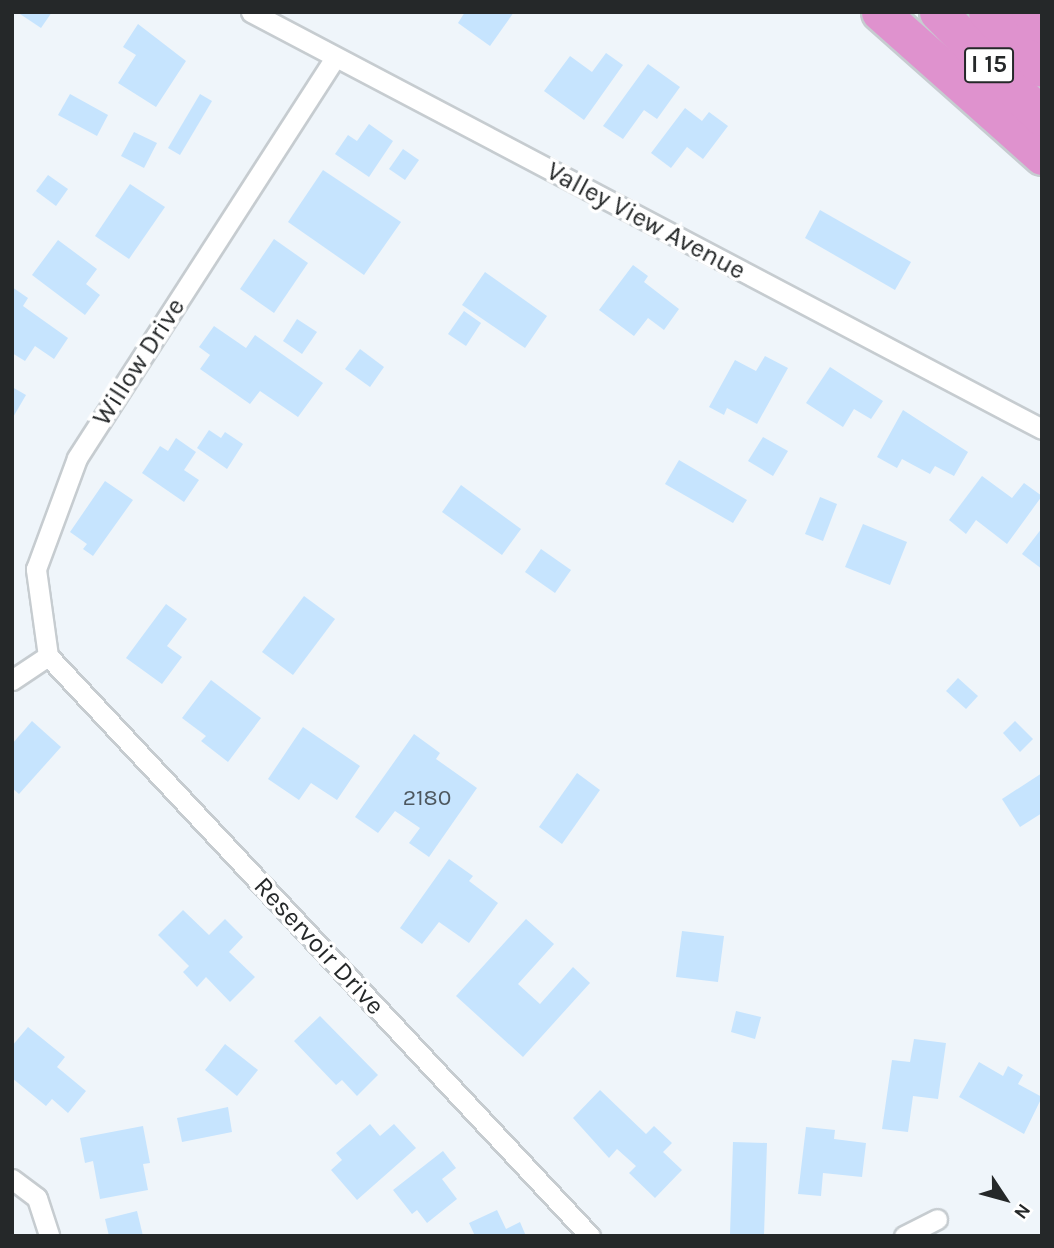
<!DOCTYPE html>
<html>
<head>
<meta charset="utf-8">
<style>
  body { margin:0 }
  #map { position:relative; width:1054px; height:1248px; overflow:hidden; background:#eff5fa; font-family:Karla,sans-serif }
  div>[style] { position:absolute }
  .building>* { inset:0; background:#c6e4fe }
  .roads { filter:drop-shadow(2px 0 #c6ccd0) drop-shadow(-2px 0 #c6ccd0) drop-shadow(0 2px #c6ccd0) drop-shadow(0 -2px #c6ccd0) }
  .street>* { height:19px; margin:-9.5px; padding:0 9.5px; transform-origin:9.5px; border-radius:9.5px; background:#fff }
  .highway>* { height:37px; margin:-18.5px; padding:0 18.5px; transform-origin:18.5px; border-radius:18.5px; background:#df92ce }
  span { translate:-50% -50%; white-space:nowrap; text-align:center; line-height:1.15; -webkit-text-stroke:7px #fff; paint-order:stroke }
  .number-label { font-size:23px; color:#4d575e }
  .number-label span { -webkit-text-stroke-width:0 }
  .shield-label span { padding:2px 5px; background:#fff; border:2px solid; border-radius:5px; -webkit-text-stroke-width:0 }
  .shield-label { font-size:24px; color:#252829; font-weight:700 }
  .street-label { font-size:26px; color:#252829 }
  .frame { position:absolute; inset:0; border:14px solid #252829; pointer-events:none }
  .north { position:absolute; left:970px; top:1164px; width:70px; height:70px; -webkit-text-stroke:5px #fff; paint-order:stroke; rotate:126deg; font-size:19px; font-weight:700; line-height:28px; text-align:center; color:#252829 }
  .north::after { content:''; display:block; margin:auto; width:24px; height:32px; background:#252829; clip-path:polygon(50% 0,100% 100%,50% 72%,0 100%) }
</style>
</head>
<body>
<div id="map">
  <div class="building">
    <i style="clip-path:polygon(17px 12px,52px 12px,41px 28px)"></i>
    <i style="clip-path:polygon(465px 12px,514px 12px,490px 46px,458px 23px)"></i>
    <i style="clip-path:polygon(138px 24px,186px 61px,156px 107px,118px 83px,136px 55px,123px 47px)"></i>
    <i style="clip-path:polygon(606px 53px,623px 65px,584px 120px,544px 91px,570px 56px,592px 72px)"></i>
    <i style="clip-path:polygon(648px 64px,680px 87px,657px 119px,644px 110px,623px 139px,603px 126px)"></i>
    <i style="clip-path:polygon(70px 94px,108px 115px,97px 136px,58px 115px)"></i>
    <i style="clip-path:polygon(200px 94px,212px 101px,180px 155px,168px 148px)"></i>
    <i style="clip-path:polygon(685px 108px,702px 121px,709px 112px,728px 126px,703px 159px,687px 147px,671px 168px,651px 153px)"></i>
    <i style="clip-path:polygon(369px 124px,393px 141px,369px 177px,335px 154px,348px 135px,357px 141px)"></i>
    <i style="clip-path:polygon(134px 132px,157px 143px,144px 168px,121px 156px)"></i>
    <i style="clip-path:polygon(403px 149px,419px 160px,405px 180px,389px 169px)"></i>
    <i style="clip-path:polygon(323px 170px,401px 222px,364px 275px,288px 222px)"></i>
    <i style="clip-path:polygon(48px 175px,68px 189px,56px 206px,36px 191px)"></i>
    <i style="clip-path:polygon(130px 184px,165px 207px,129px 259px,95px 236px)"></i>
    <i style="clip-path:polygon(820px 210px,911px 262px,895px 290px,805px 238px)"></i>
    <i style="clip-path:polygon(274px 239px,308px 263px,274px 313px,240px 289px)"></i>
    <i style="clip-path:polygon(58px 240px,97px 269px,86px 284px,100px 295px,85px 315px,32px 275px)"></i>
    <i style="clip-path:polygon(633px 265px,648px 276px,644px 282px,679px 309px,664px 330px,648px 318px,634px 336px,599px 310px)"></i>
    <i style="clip-path:polygon(485px 272px,547px 316px,525px 348px,462px 305px)"></i>
    <i style="clip-path:polygon(12px 287px,28px 298px,23px 306px,68px 338px,54px 359px,35px 346px,25px 361px,12px 353px)"></i>
    <i style="clip-path:polygon(464px 311px,481px 323px,466px 346px,448px 334px)"></i>
    <i style="clip-path:polygon(297px 319px,317px 332px,302px 354px,283px 341px)"></i>
    <i style="clip-path:polygon(214px 326px,246px 348px,255px 335px,323px 383px,298px 417px,260px 391px,250px 404px,200px 369px,210px 355px,199px 347px)"></i>
    <i style="clip-path:polygon(360px 349px,384px 367px,370px 387px,345px 369px)"></i>
    <i style="clip-path:polygon(765px 356px,788px 368px,757px 424px,727px 408px,724px 415px,709px 407px,735px 360px,756px 371px)"></i>
    <i style="clip-path:polygon(830px 367px,883px 401px,871px 419px,854px 409px,843px 427px,806px 403px)"></i>
    <i style="clip-path:polygon(12px 387px,26px 395px,12px 419px)"></i>
    <i style="clip-path:polygon(903px 410px,968px 452px,954px 476px,935px 466px,930px 474px,902px 459px,897px 468px,877px 457px)"></i>
    <i style="clip-path:polygon(209px 430px,221px 438px,225px 432px,243px 444px,227px 469px,197px 448px)"></i>
    <i style="clip-path:polygon(763px 437px,788px 451px,773px 476px,748px 461px)"></i>
    <i style="clip-path:polygon(176px 438px,196px 452px,184px 470px,199px 480px,184px 502px,142px 473px,160px 446px,168px 451px)"></i>
    <i style="clip-path:polygon(679px 460px,747px 500px,733px 523px,665px 484px)"></i>
    <i style="clip-path:polygon(982px 476px,1012px 498px,1024px 483px,1042px 496px,1007px 544px,976px 520px,966px 534px,949px 520px)"></i>
    <i style="clip-path:polygon(105px 481px,133px 500px,93px 556px,83px 549px,87px 544px,70px 532px)"></i>
    <i style="clip-path:polygon(461px 485px,521px 529px,502px 555px,442px 512px)"></i>
    <i style="clip-path:polygon(820px 497px,837px 504px,823px 541px,805px 534px)"></i>
    <i style="clip-path:polygon(863px 524px,907px 542px,890px 585px,845px 567px)"></i>
    <i style="clip-path:polygon(1042px 528px,1042px 569px,1022px 554px)"></i>
    <i style="clip-path:polygon(541px 549px,571px 570px,555px 593px,525px 572px)"></i>
    <i style="clip-path:polygon(304px 596px,335px 619px,293px 675px,262px 652px)"></i>
    <i style="clip-path:polygon(166px 604px,187px 619px,167px 646px,182px 657px,162px 684px,126px 658px)"></i>
    <i style="clip-path:polygon(958px 678px,978px 696px,966px 709px,946px 691px)"></i>
    <i style="clip-path:polygon(211px 680px,261px 718px,228px 762px,201px 741px,206px 736px,182px 718px)"></i>
    <i style="clip-path:polygon(32px 721px,61px 747px,19px 794px,12px 788px,12px 744px)"></i>
    <i style="clip-path:polygon(1015px 721px,1033px 739px,1020px 752px,1003px 733px)"></i>
    <i style="clip-path:polygon(303px 727px,360px 766px,337px 800px,311px 783px,299px 800px,268px 779px)"></i>
    <i style="clip-path:polygon(414px 734px,440px 753px,436px 759px,477px 788px,429px 857px,409px 843px,420px 828px,395px 811px,378px 833px,355px 817px)"></i>
    <i style="clip-path:polygon(577px 773px,600px 790px,562px 844px,539px 827px)"></i>
    <i style="clip-path:polygon(1042px 773px,1042px 813px,1020px 827px,1002px 799px)"></i>
    <i style="clip-path:polygon(449px 859px,473px 876px,469px 881px,498px 903px,469px 943px,439px 922px,422px 944px,400px 928px)"></i>
    <i style="clip-path:polygon(183px 910px,209px 935px,225px 919px,243px 937px,229px 952px,255px 977px,230px 1002px,206px 977px,197px 987px,183px 972px,189px 966px,158px 935px)"></i>
    <i style="clip-path:polygon(526px 919px,554px 944px,518px 984px,540px 1004px,573px 967px,590px 983px,523px 1057px,456px 996px)"></i>
    <i style="clip-path:polygon(682px 931px,724px 936px,718px 982px,676px 977px)"></i>
    <i style="clip-path:polygon(736px 1011px,761px 1017px,755px 1039px,731px 1032px)"></i>
    <i style="clip-path:polygon(320px 1016px,378px 1075px,357px 1096px,342px 1080px,336px 1085px,294px 1041px)"></i>
    <i style="clip-path:polygon(28px 1027px,65px 1057px,57px 1067px,86px 1091px,68px 1113px,52px 1099px,46px 1106px,12px 1078px,12px 1046px)"></i>
    <i style="clip-path:polygon(914px 1039px,946px 1043px,938px 1099px,913px 1096px,908px 1132px,882px 1129px,892px 1060px,910px 1062px)"></i>
    <i style="clip-path:polygon(225px 1044px,258px 1070px,237px 1096px,205px 1070px)"></i>
    <i style="clip-path:polygon(979px 1062px,1003px 1076px,1008px 1066px,1023px 1075px,1018px 1084px,1042px 1097px,1024px 1134px,959px 1097px)"></i>
    <i style="clip-path:polygon(600px 1090px,646px 1134px,654px 1126px,672px 1143px,663px 1152px,682px 1170px,655px 1198px,629px 1173px,636px 1166px,617px 1149px,609px 1158px,573px 1118px)"></i>
    <i style="clip-path:polygon(228px 1107px,232px 1132px,182px 1142px,177px 1118px)"></i>
    <i style="clip-path:polygon(370px 1124px,380px 1136px,394px 1124px,416px 1148px,357px 1200px,331px 1170px,342px 1160px,336px 1153px)"></i>
    <i style="clip-path:polygon(143px 1126px,150px 1163px,143px 1164px,148px 1190px,100px 1199px,93px 1161px,85px 1163px,80px 1138px)"></i>
    <i style="clip-path:polygon(806px 1127px,835px 1130px,834px 1139px,866px 1143px,862px 1177px,823px 1173px,821px 1196px,798px 1194px)"></i>
    <i style="clip-path:polygon(733px 1142px,767px 1143px,764px 1235px,730px 1234px)"></i>
    <i style="clip-path:polygon(443px 1151px,456px 1168px,442px 1179px,457px 1199px,427px 1223px,417px 1210px,412px 1214px,393px 1190px)"></i>
    <i style="clip-path:polygon(497px 1210px,506px 1229px,520px 1222px,526px 1236px,475px 1236px,469px 1223px)"></i>
    <i style="clip-path:polygon(137px 1211px,143px 1236px,109px 1236px,105px 1219px)"></i>
  </div>
  <div class="roads">
    <div class="street">
      <i style="left:251px;top:12px;width:894px;rotate:27.8deg"></i>
      <i style="left:48px;top:656px;width:794px;rotate:46.94deg"></i>
      <i style="left:48px;top:656px;width:88px;rotate:-97.9deg"></i>
      <i style="left:36px;top:569px;width:118px;rotate:-69.7deg"></i>
      <i style="left:77px;top:458px;width:476px;rotate:-57.2deg"></i>
      <i style="left:12px;top:680px;width:43px;rotate:-33.7deg"></i>
      <i style="left:12px;top:1179px;width:31px;rotate:37deg"></i>
      <i style="left:37px;top:1198px;width:40px;rotate:72deg"></i>
      <i style="left:904px;top:1236px;width:37px;rotate:-27deg"></i>
    </div>
    <div class="highway">
      <i style="left:880px;top:12px;width:217px;rotate:41.6deg"></i>
      <i style="left:938px;top:12px;width:148px;rotate:45.3deg"></i>
      <i style="left:987px;top:12px;width:78px;rotate:45.5deg"></i>
      <i style="left:1030px;top:12px;width:17px;rotate:45deg"></i>
    </div>
  </div>
  <div class="number-label">
    <span style="left:427px;top:798px">2180</span>
  </div>
  <div class="shield-label">
    <span style="left:989px;top:65px">I 15</span>
  </div>
  <div class="street-label">
    <span style="left:646px;top:221px;rotate:28deg">Valley View Avenue</span>
    <span style="left:139px;top:362px;rotate:-57deg">Willow Drive</span>
    <span style="left:319px;top:946px;rotate:47deg">Reservoir Drive</span>
  </div>
  <div class="frame"></div>
  <div class="north">N</div>
</div>
</body>
</html>
